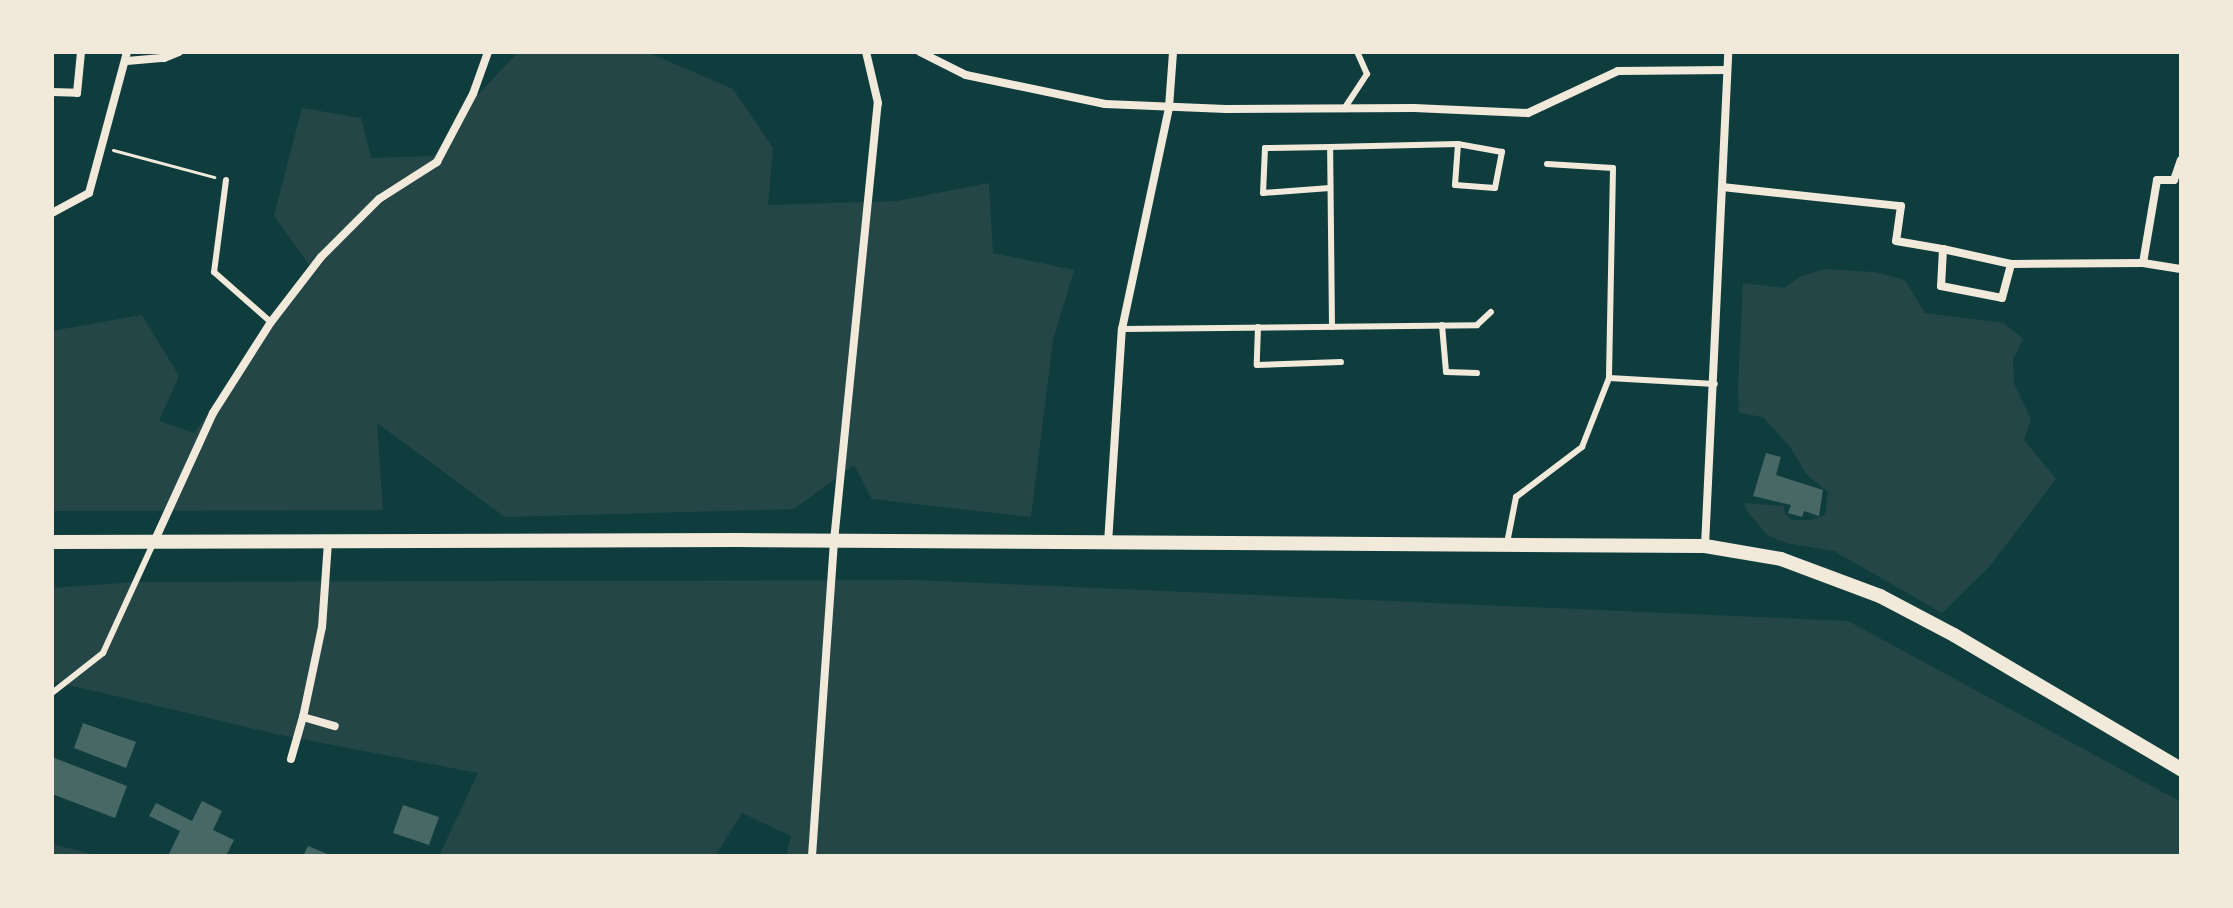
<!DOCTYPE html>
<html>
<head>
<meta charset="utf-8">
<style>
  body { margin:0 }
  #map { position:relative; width:2233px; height:908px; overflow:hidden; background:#0f3d3e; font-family:"PT Sans Narrow",sans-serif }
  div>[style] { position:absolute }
  .green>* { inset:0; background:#244646 }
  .building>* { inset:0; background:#486865 }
  .path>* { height:3px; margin:-1.5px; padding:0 1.5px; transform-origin:1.5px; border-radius:1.5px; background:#f1e9da }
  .service>* { height:6px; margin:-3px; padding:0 3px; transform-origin:3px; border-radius:3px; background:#f1e9da }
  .minor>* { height:8px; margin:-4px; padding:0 4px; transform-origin:4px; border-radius:4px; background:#f1e9da }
  .tertiary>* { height:14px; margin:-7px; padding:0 7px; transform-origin:7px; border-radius:7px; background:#f1e9da }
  span { translate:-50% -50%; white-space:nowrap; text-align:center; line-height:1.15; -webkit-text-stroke:8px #f1e9da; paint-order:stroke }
  .frame { position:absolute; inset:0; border:54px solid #f1e9da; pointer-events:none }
</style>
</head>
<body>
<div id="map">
  <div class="green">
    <i style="clip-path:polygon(518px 52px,647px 52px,733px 89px,773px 148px,768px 205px,897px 201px,989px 183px,993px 253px,1074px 270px,1053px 340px,1031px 517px,872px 499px,854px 465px,794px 509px,505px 517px,377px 423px,383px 510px,52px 511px,52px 331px,142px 315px,179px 376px,159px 421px,194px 433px,312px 269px,274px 216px,302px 108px,361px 118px,371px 158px,434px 156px,466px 108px)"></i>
    <i style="clip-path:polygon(1825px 269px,1874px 272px,1905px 280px,1925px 313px,2004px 323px,2023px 339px,2013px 359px,2014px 384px,2031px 419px,2024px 440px,2056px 479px,1989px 567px,1942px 613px,1834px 551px,1786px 543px,1767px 535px,1747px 511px,1744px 503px,1784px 506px,1785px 513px,1792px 520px,1812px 520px,1825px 515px,1828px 492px,1806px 474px,1791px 448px,1763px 417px,1739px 413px,1738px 388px,1743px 283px,1784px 288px,1801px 276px)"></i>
    <i style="clip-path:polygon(913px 580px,1848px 621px,2181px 802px,2181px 856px,786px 856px,791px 836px,742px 813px,715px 856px,439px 856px,478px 773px,276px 734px,52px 681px,52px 588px,137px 582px)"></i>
    <i style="clip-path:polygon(52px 844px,100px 856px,52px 856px)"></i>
  </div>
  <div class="building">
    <i style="clip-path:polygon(1766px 453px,1781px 457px,1776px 475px,1823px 490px,1819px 516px,1804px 511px,1802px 517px,1788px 513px,1791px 505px,1753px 496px)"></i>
    <i style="clip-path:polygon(83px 723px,136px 742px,126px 768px,74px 748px)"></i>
    <i style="clip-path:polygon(52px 757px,127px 786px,115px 818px,52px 794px)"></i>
    <i style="clip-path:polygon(202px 801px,222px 811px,213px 830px,234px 840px,226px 856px,168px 856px,180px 831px,149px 816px,156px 803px,192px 821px)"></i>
    <i style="clip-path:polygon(403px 805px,439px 817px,429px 845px,393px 833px)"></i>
    <i style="clip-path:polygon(308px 846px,332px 856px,303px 856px)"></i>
  </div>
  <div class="path">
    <i style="left:113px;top:150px;width:105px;rotate:15deg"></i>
  </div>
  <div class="service">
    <i style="left:1344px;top:109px;width:42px;rotate:-56.7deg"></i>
    <i style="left:1367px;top:74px;width:24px;rotate:-114deg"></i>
    <i style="left:1330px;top:147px;width:65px;rotate:179.1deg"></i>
    <i style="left:1265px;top:148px;width:45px;rotate:92.5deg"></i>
    <i style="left:1263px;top:193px;width:67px;rotate:-4.3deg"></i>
    <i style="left:1547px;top:164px;width:66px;rotate:3.5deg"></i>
    <i style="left:1613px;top:168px;width:210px;rotate:91.1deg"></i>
    <i style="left:1609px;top:378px;width:106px;rotate:3.2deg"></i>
    <i style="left:226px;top:180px;width:93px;rotate:97.4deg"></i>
    <i style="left:214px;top:272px;width:76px;rotate:41.3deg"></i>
    <i style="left:1442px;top:325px;width:47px;rotate:85.1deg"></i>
    <i style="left:1446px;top:372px;width:31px;rotate:2deg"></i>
    <i style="left:1258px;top:327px;width:38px;rotate:92deg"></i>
    <i style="left:1257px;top:365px;width:84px;rotate:-2deg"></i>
    <i style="left:1332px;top:327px;width:180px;rotate:-90.6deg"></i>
    <i style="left:1330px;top:147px;width:128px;rotate:-1.3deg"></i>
    <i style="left:1458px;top:144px;width:41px;rotate:94.2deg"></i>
    <i style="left:1455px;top:185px;width:40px;rotate:4.3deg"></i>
    <i style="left:1495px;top:188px;width:37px;rotate:-79deg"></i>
    <i style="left:1502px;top:152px;width:45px;rotate:-169.7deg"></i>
    <i style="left:1122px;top:329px;width:355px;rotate:-0.6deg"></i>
    <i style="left:1477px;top:325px;width:19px;rotate:-43deg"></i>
    <i style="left:1507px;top:543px;width:47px;rotate:-78.9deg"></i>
    <i style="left:1516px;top:497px;width:83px;rotate:-37.1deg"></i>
    <i style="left:1582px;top:447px;width:74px;rotate:-68.6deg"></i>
    <i style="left:52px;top:693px;width:65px;rotate:-38.1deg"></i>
    <i style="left:103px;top:653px;width:120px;rotate:-65.4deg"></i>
  </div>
  <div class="minor">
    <i style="left:920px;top:52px;width:51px;rotate:26.6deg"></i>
    <i style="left:966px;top:75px;width:142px;rotate:11.8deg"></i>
    <i style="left:1105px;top:104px;width:121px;rotate:2.4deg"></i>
    <i style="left:1226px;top:109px;width:188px;rotate:-0.3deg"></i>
    <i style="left:1414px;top:108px;width:114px;rotate:2.5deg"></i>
    <i style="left:1528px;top:113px;width:99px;rotate:-25deg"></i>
    <i style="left:1618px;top:71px;width:109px;rotate:-0.5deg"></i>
    <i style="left:127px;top:61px;width:37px;rotate:-5deg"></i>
    <i style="left:164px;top:58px;width:16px;rotate:-22deg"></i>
    <i style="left:52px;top:92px;width:25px;rotate:2deg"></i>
    <i style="left:77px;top:93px;width:41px;rotate:-84.4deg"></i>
    <i style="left:1722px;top:187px;width:180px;rotate:6.1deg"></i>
    <i style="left:1901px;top:206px;width:35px;rotate:98deg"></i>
    <i style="left:1896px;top:241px;width:48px;rotate:9.7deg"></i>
    <i style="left:1943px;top:249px;width:37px;rotate:93deg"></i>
    <i style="left:1941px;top:286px;width:62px;rotate:11.1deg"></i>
    <i style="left:2002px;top:298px;width:35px;rotate:-75deg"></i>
    <i style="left:2011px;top:264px;width:70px;rotate:-167.6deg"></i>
    <i style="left:52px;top:213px;width:42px;rotate:-28.4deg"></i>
    <i style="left:89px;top:193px;width:146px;rotate:-74.9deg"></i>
    <i style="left:2143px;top:263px;width:84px;rotate:-80.4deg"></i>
    <i style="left:2157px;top:180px;width:17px"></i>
    <i style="left:2174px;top:180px;width:21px;rotate:-71deg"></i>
    <i style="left:2011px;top:264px;width:132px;rotate:-0.4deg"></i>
    <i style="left:2143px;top:263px;width:38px;rotate:9deg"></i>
    <i style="left:154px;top:542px;width:142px;rotate:-65.4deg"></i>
    <i style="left:213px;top:413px;width:108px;rotate:-57.5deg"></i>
    <i style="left:271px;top:322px;width:82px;rotate:-52.4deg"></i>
    <i style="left:321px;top:257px;width:82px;rotate:-45deg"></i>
    <i style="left:379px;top:199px;width:69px;rotate:-32.5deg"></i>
    <i style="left:437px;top:162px;width:77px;rotate:-62.1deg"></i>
    <i style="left:473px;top:94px;width:45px;rotate:-70.3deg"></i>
    <i style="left:328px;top:542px;width:85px;rotate:94deg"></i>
    <i style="left:322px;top:627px;width:92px;rotate:101.9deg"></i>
    <i style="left:303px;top:717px;width:33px;rotate:16deg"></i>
    <i style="left:1108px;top:543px;width:214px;rotate:-86.3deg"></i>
    <i style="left:1122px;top:329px;width:227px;rotate:-78deg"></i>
    <i style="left:1169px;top:107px;width:55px;rotate:-85.8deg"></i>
    <i style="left:1705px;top:546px;width:495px;rotate:-87.3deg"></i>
    <i style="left:291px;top:759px;width:44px;rotate:-74.1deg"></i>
    <i style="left:812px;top:856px;width:316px;rotate:-86deg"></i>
    <i style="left:834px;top:541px;width:440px;rotate:-84.3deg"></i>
    <i style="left:878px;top:103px;width:52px;rotate:-103.2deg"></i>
  </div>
  <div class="tertiary">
    <i style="left:52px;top:542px;width:686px;rotate:-0.17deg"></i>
    <i style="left:738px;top:540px;width:967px;rotate:0.36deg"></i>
    <i style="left:1705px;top:546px;width:77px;rotate:9.7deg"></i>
    <i style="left:1781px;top:559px;width:106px;rotate:20.5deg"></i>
    <i style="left:1880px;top:596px;width:84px;rotate:27.8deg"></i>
    <i style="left:1954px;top:635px;width:264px;rotate:30.6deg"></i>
  </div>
  <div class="frame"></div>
</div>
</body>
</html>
